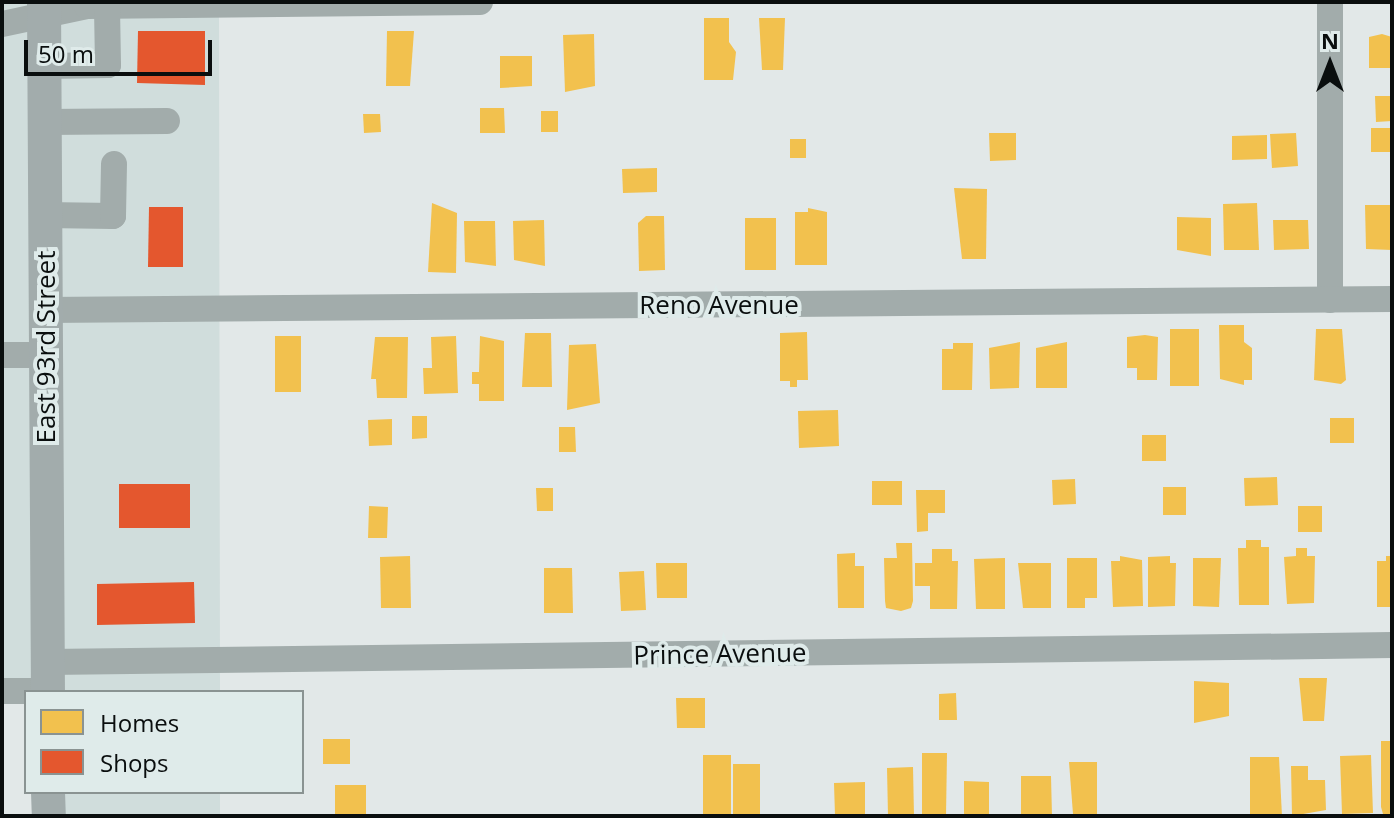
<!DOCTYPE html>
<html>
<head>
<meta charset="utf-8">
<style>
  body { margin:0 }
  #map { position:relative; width:1394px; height:818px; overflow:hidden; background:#e2e8e8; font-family:"Open Sans",sans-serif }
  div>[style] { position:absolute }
  .built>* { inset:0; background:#d0dddc }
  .homes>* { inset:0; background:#f2c14e }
  .shops>* { inset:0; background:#e4572e }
  .minor>* { height:26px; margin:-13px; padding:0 13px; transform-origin:13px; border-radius:13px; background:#a2acab }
  .major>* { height:34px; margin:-17px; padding:0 17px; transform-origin:17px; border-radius:17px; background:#a2acac }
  span { translate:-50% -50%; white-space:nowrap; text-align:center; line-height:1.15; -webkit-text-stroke:8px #dfebea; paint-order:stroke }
  .street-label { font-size:26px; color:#0a0e0e }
  .frame { position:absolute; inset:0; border:4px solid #0a0e0e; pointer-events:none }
  .legend { position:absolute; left:24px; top:690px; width:280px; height:104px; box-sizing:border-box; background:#dfebea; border:2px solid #8a9392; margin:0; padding:10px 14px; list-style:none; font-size:24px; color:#0a0e0e }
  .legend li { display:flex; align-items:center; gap:16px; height:40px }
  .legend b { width:40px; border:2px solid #8a9392 }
  .north { position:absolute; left:1290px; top:24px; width:80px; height:80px; -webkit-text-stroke:6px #dfebea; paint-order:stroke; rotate:0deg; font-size:22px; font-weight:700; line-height:32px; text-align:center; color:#0a0e0e }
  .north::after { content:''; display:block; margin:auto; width:28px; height:36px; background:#0a0e0e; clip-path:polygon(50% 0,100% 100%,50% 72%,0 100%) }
  .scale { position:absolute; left:24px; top:40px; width:188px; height:36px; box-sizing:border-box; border:4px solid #0a0e0e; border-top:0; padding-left:10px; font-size:24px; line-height:28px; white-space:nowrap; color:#0a0e0e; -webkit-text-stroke:6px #dfebea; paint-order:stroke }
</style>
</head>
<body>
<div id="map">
  <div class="built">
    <i style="clip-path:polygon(2px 2px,255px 2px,219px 5px,220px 692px,2px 691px)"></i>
    <i style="clip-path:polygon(48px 792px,220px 792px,220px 816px,49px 816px)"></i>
  </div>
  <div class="homes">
    <i style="clip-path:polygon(704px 18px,729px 18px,729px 42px,736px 52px,733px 80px,704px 80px)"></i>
    <i style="clip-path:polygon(759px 18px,785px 18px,783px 70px,762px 70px)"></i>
    <i style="clip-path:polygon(387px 31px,414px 31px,410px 86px,386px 86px)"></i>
    <i style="clip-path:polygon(594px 34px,595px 86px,565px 92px,563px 35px)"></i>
    <i style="clip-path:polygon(1382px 34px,1392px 37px,1392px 68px,1369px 68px,1369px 37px)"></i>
    <i style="clip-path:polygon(500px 56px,532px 56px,532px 86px,500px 88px)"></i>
    <i style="clip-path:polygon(1375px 96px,1392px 96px,1392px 121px,1376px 122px)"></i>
    <i style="clip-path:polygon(480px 108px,504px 108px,505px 133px,480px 133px)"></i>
    <i style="clip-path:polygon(541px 111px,558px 111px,558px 132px,541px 132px)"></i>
    <i style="clip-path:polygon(363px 114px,380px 114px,381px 132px,364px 133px)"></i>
    <i style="clip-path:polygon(1371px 128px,1392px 128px,1392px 152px,1371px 152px)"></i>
    <i style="clip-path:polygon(989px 133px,1016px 133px,1016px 160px,990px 161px)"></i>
    <i style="clip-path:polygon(1296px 133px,1298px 166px,1272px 168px,1270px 134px)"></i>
    <i style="clip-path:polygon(1267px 135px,1267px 159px,1232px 160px,1232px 136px)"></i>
    <i style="clip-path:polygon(790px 139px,806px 139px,806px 158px,790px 158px)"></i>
    <i style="clip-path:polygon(657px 168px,657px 192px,623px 193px,622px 169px)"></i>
    <i style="clip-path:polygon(954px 188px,987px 189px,986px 259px,962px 259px)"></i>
    <i style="clip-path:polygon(432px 203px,457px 213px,456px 273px,428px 272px)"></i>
    <i style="clip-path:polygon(1257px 203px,1259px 250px,1224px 250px,1223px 204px)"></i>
    <i style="clip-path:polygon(1365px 205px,1392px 205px,1392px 250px,1366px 249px)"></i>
    <i style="clip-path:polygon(808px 208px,827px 212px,827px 265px,795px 265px,795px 212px,808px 212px)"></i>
    <i style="clip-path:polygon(646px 216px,664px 216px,665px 270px,639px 271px,638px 223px)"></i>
    <i style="clip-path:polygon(1177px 217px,1211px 218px,1211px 256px,1177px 250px)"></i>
    <i style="clip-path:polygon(745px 218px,776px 218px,776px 270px,745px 270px)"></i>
    <i style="clip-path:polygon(544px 220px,545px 266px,514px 260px,513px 221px)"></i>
    <i style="clip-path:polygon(1273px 220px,1308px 220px,1309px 249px,1274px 250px)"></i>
    <i style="clip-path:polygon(464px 221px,495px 221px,496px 266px,465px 262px)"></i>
    <i style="clip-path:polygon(1219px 325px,1244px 325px,1244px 342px,1252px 348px,1252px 380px,1244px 380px,1244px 385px,1220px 379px)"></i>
    <i style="clip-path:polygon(1170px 329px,1199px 329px,1199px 386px,1170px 386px)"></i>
    <i style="clip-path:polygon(1316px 329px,1342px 329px,1346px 380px,1341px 384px,1314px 380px)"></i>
    <i style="clip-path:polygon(807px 332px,808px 380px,797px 380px,797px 387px,790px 387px,790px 381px,780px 381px,780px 333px)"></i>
    <i style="clip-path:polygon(525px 333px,551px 333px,552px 387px,522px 387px)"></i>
    <i style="clip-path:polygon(1145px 335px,1158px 337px,1157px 380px,1137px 380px,1137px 368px,1127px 368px,1127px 337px)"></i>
    <i style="clip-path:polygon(275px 336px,301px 336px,301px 392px,275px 392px)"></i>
    <i style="clip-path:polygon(456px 336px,458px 393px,424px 394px,423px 368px,432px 368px,431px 337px)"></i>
    <i style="clip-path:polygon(480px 336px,504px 341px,504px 401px,479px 401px,479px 384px,472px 384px,472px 372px,479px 372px)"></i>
    <i style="clip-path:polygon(375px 337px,408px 337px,407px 398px,377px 398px,376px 379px,371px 379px)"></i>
    <i style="clip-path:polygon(1020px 342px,1019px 388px,990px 389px,989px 348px)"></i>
    <i style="clip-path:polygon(1067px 342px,1067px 388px,1036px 388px,1036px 348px)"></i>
    <i style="clip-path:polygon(953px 343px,973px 343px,972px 390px,942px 390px,942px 349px,953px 349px)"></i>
    <i style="clip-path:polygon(596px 344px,600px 403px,567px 410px,569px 345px)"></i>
    <i style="clip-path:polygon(838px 410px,839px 446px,799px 448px,798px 411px)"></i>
    <i style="clip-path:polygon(412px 416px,427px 416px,427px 438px,412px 439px)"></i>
    <i style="clip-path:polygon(1330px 418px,1354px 418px,1354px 443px,1330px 443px)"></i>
    <i style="clip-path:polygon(392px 419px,392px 445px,369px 446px,368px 420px)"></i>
    <i style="clip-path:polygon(559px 427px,575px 427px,576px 452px,559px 452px)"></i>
    <i style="clip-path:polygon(1142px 435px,1166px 435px,1166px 461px,1142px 461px)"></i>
    <i style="clip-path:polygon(1277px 477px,1278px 505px,1245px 506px,1244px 478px)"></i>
    <i style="clip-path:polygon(1075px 479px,1076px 504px,1053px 505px,1052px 480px)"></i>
    <i style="clip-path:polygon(872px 481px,902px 481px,902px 505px,872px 505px)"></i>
    <i style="clip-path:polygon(1163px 487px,1186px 487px,1186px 515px,1163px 515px)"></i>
    <i style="clip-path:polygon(536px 488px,553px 488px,553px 511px,537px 511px)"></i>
    <i style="clip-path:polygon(916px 490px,945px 490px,945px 513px,928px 513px,928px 531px,917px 532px)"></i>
    <i style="clip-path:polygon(369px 506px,388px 507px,387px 538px,368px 538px)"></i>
    <i style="clip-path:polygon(1298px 506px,1322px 506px,1322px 532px,1298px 532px)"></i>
    <i style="clip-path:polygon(1246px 540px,1261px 540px,1261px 547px,1269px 547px,1269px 605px,1239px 605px,1238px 548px,1246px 548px)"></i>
    <i style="clip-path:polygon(896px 543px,912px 543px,913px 601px,911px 608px,901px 611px,886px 608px,885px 601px,884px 558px,897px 558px)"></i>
    <i style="clip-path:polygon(1296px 548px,1307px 548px,1307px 556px,1315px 556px,1314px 603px,1287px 604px,1284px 557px,1296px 556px)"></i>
    <i style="clip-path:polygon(932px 549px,952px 549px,952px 561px,958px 561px,957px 609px,930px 609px,930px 586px,915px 586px,915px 563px,932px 563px)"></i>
    <i style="clip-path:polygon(855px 553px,855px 566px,864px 566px,864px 608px,838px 608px,837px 554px)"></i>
    <i style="clip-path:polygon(410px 556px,411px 608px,381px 608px,380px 557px)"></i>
    <i style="clip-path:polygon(1120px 556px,1142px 560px,1143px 606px,1113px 607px,1111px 561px,1120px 561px)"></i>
    <i style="clip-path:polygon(1170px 556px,1170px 563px,1176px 563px,1175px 606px,1148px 607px,1148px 557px)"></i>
    <i style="clip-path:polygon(1386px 556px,1392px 556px,1392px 607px,1377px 607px,1377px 561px,1386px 561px)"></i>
    <i style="clip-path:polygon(1005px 558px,1005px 609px,976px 609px,974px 559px)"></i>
    <i style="clip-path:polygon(1067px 558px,1097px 558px,1097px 598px,1085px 598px,1085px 608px,1067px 608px)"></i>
    <i style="clip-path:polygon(1193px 558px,1221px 558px,1219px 607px,1193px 606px)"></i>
    <i style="clip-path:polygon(656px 563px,687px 563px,687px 598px,657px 598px)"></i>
    <i style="clip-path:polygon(1018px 563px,1051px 563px,1051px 608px,1023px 608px)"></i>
    <i style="clip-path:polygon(544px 568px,572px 568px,573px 613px,544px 613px)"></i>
    <i style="clip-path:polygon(644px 571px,646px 610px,621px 611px,619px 572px)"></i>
    <i style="clip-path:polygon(1299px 678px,1327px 678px,1324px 721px,1303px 721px)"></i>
    <i style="clip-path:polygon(1194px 681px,1229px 683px,1229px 716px,1194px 723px)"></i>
    <i style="clip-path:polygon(956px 693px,957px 720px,939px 720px,939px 694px)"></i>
    <i style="clip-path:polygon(676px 698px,705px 698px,705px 728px,677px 728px)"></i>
    <i style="clip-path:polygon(323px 739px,350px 739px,350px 764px,323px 764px)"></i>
    <i style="clip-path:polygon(1381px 741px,1392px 741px,1392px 814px,1383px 814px,1381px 807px)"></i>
    <i style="clip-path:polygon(922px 753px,947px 753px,946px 816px,922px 816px)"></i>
    <i style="clip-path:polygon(703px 755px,731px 755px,731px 816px,703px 816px)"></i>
    <i style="clip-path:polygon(1371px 755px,1373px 813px,1342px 814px,1340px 756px)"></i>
    <i style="clip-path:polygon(1250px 757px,1279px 757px,1282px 816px,1250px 816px)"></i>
    <i style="clip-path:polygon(1069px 762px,1097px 762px,1097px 814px,1073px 814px)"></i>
    <i style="clip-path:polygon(733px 764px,760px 764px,760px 816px,733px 816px)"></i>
    <i style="clip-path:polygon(1291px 766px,1308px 766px,1308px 780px,1325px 780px,1326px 810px,1292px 816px)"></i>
    <i style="clip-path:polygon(913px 767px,914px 816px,888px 816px,887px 768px)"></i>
    <i style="clip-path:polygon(1021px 776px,1051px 776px,1052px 816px,1021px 816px)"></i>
    <i style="clip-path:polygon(964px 781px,989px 782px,989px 816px,964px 816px)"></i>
    <i style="clip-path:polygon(865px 782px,865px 816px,835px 816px,834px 783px)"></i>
    <i style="clip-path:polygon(335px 785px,366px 785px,366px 816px,335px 816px)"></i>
  </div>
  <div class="shops">
    <i style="clip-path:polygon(138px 31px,205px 31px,205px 85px,137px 83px)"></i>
    <i style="clip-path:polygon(149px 207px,183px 207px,183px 267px,148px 267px)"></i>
    <i style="clip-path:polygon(119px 484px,190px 484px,190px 528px,119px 528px)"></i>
    <i style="clip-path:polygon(194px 582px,195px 623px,97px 625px,97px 584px)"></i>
  </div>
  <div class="minor">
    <i style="left:1330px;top:2px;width:298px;rotate:90deg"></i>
    <i style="left:2px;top:24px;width:87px;rotate:-12deg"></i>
    <i style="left:87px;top:6px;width:393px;rotate:-0.6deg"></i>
    <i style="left:45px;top:66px;width:63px;rotate:-0.9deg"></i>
    <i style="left:108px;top:65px;width:59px;rotate:-91deg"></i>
    <i style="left:45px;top:122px;width:122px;rotate:-0.5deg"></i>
    <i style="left:45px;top:215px;width:68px;rotate:0.8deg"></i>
    <i style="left:113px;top:216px;width:52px;rotate:-88.9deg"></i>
    <i style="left:46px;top:310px;width:1346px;rotate:-0.47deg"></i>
    <i style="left:2px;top:355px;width:44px"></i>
    <i style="left:48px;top:662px;width:1344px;rotate:-0.72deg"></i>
    <i style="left:2px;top:691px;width:46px"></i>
  </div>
  <div class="major">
    <i style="left:44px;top:2px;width:690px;rotate:89.67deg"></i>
    <i style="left:48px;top:792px;width:24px;rotate:88deg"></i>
  </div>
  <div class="street-label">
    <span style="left:719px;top:305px">Reno Avenue</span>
    <span style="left:46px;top:347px;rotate:-90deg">East 93rd Street</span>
    <span style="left:720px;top:654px;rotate:-1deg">Prince Avenue</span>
  </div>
  <div class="frame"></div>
  <ul class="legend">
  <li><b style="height:22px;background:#f2c14e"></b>Homes</li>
  <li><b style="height:22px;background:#e4572e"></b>Shops</li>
  </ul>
  <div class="north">N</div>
  <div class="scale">50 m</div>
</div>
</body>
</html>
